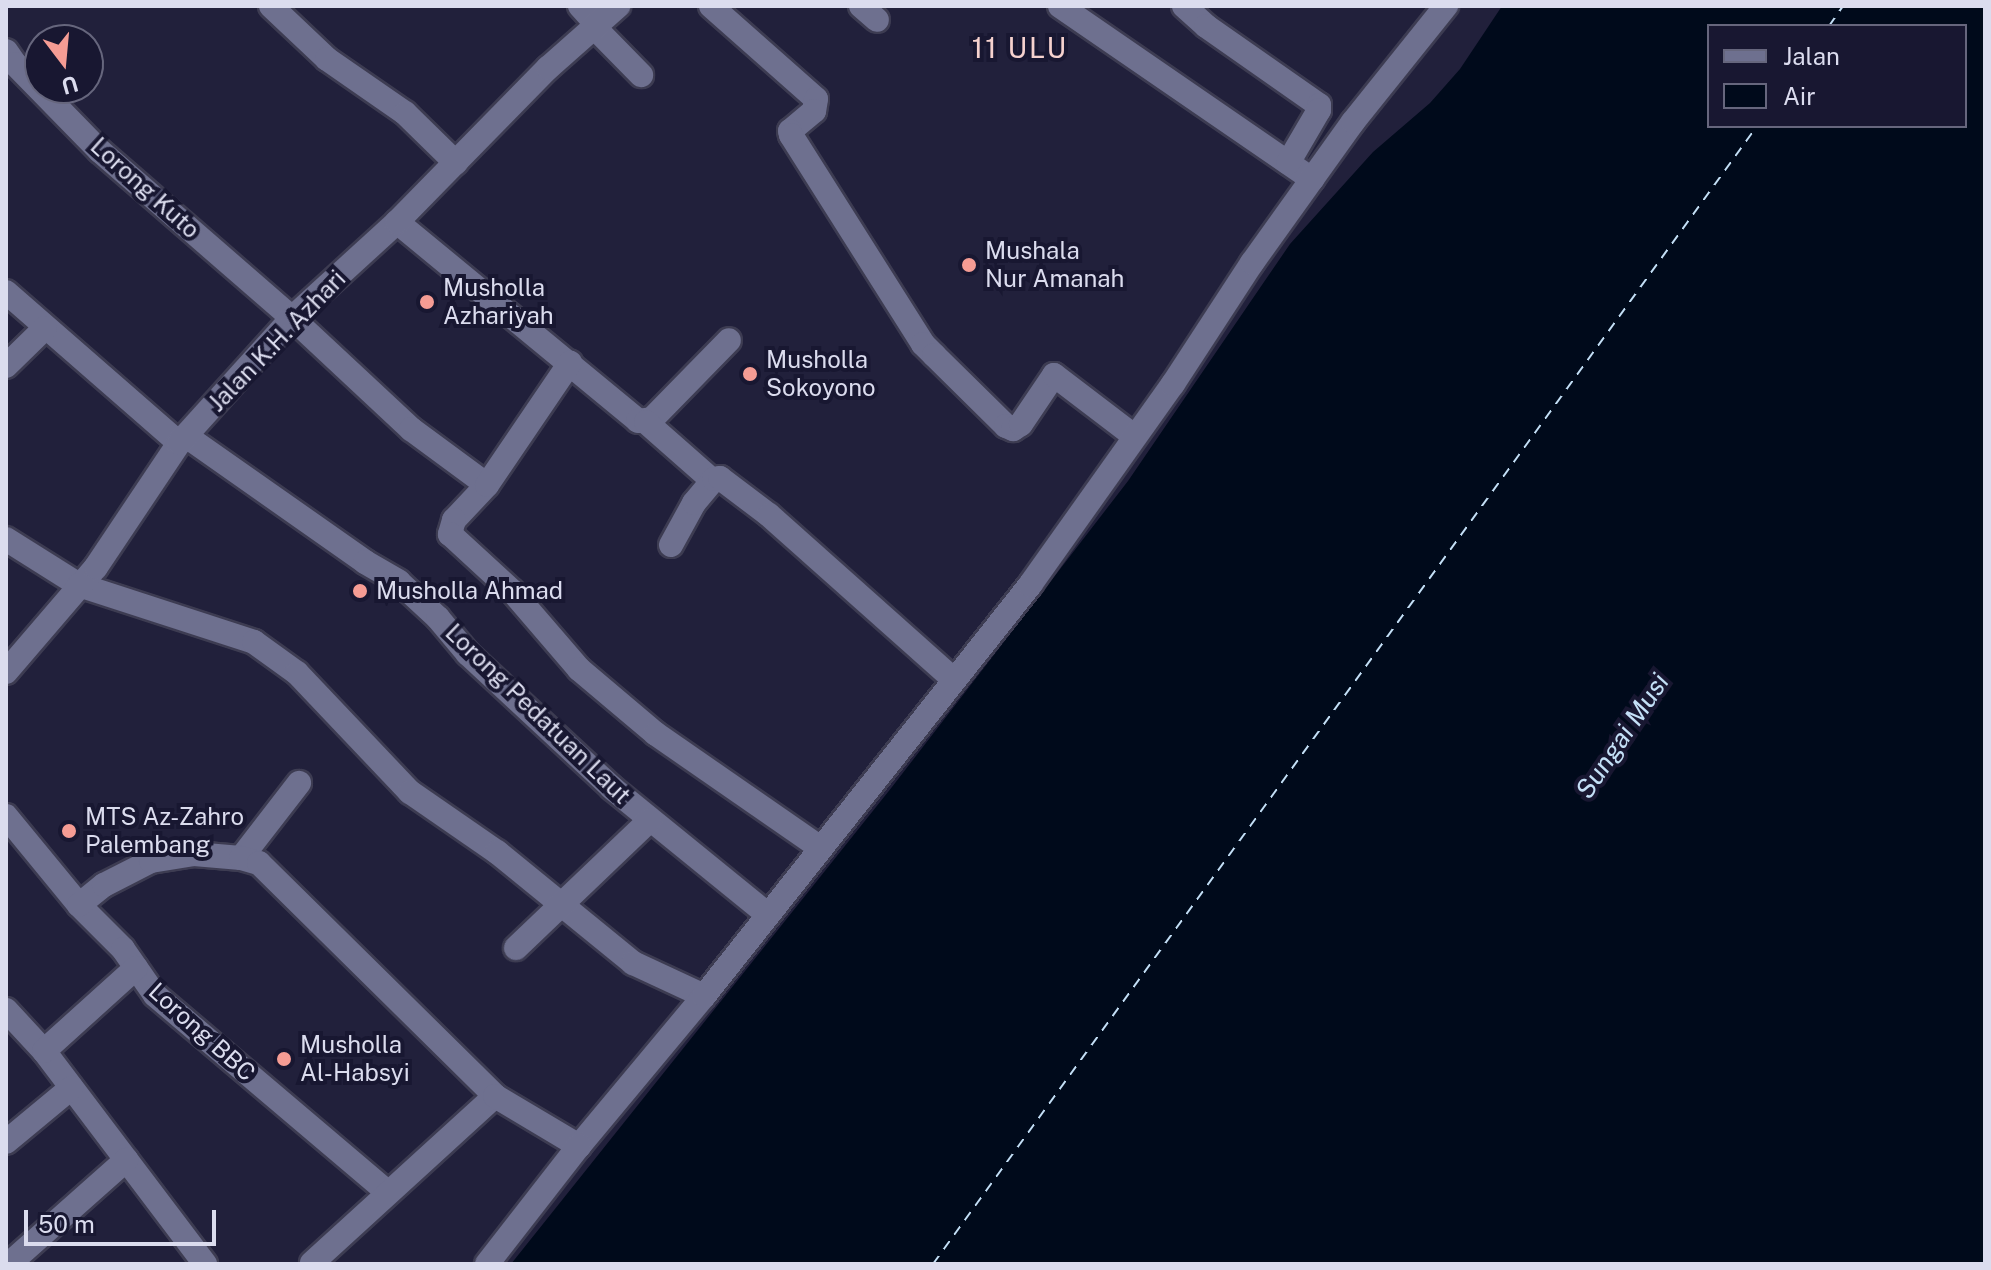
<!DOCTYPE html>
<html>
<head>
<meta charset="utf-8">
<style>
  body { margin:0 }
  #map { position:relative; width:1991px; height:1270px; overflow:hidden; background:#21203b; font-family:"Public Sans",sans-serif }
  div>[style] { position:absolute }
  .water>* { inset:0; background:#000a1b }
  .ferry>* { height:2px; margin-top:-1px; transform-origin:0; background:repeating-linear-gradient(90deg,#c4e0f7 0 10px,transparent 0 18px) }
  .roads { filter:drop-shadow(2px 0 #3d3c52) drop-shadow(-2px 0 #3d3c52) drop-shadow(0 2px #3d3c52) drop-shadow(0 -2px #3d3c52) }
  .minor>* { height:24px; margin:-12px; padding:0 12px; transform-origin:12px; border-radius:12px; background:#6e708f }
  .dots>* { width:22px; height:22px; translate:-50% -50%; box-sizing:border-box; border:4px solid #181731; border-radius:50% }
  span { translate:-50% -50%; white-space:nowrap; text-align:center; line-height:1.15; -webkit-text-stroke:8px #181731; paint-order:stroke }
  .street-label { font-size:24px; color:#dbdcee }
  .poi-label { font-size:24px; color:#dbdcee }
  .left { translate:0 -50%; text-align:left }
  .water-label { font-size:26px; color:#c4e0f7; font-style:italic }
  .quarter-label { font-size:28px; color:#f6d2ce; letter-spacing:2px }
  .frame { position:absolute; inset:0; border:8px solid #dbdcee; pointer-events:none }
  .legend { position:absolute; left:1707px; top:24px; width:260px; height:104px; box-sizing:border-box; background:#181731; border:2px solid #66667d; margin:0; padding:10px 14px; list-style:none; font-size:24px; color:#dbdcee }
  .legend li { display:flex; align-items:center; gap:16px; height:40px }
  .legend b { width:40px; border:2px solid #66667d }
  .north { position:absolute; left:24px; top:24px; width:80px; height:80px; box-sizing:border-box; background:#181731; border:2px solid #66667d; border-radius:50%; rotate:164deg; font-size:22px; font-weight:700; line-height:32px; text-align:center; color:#dbdcee }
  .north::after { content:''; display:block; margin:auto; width:28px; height:36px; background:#f59c94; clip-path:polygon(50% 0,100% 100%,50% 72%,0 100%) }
  .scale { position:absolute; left:24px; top:1210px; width:192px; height:36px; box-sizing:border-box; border:4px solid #dbdcee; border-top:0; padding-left:10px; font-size:24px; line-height:28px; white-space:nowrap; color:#dbdcee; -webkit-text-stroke:6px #181731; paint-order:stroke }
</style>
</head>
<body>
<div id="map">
  <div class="water">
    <i style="clip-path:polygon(evenodd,1502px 6px,1985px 6px,1985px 1264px,511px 1264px,892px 787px,1128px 481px,1290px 244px,1373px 152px,1430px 103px,1460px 69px,1502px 6px,1709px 26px,1965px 26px,1965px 126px,1709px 126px,1709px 26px)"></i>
  </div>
  <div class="ferry">
    <i style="left:1829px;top:26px;width:24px;rotate:-55deg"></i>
    <i style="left:933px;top:1264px;width:1405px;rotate:-54.09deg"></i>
  </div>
  <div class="roads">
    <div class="minor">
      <i style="left:271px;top:6px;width:77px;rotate:43.4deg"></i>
      <i style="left:327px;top:59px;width:95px;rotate:34.7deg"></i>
      <i style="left:405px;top:113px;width:71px;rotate:44.4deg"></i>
      <i style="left:580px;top:6px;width:27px;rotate:48deg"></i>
      <i style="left:711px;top:6px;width:140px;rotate:41.5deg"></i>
      <i style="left:816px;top:99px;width:12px;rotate:99deg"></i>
      <i style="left:814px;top:111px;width:31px;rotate:140deg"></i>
      <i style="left:790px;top:131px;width:4px;rotate:76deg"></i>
      <i style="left:791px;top:135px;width:247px;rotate:57.7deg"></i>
      <i style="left:923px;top:344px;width:16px;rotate:45deg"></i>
      <i style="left:934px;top:355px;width:101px;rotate:44.6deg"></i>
      <i style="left:1006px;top:426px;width:8px;rotate:23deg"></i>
      <i style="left:1013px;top:429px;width:9px;rotate:-32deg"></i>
      <i style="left:1021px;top:424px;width:59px;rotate:-56deg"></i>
      <i style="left:1054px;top:375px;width:101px;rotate:37.3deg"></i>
      <i style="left:861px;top:6px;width:21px;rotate:41deg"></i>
      <i style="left:1060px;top:6px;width:306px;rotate:34.5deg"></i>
      <i style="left:1184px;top:6px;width:30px;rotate:42deg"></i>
      <i style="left:1206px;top:26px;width:138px;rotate:35deg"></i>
      <i style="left:1319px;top:105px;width:5px;rotate:90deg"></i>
      <i style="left:1319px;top:110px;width:61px;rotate:120.3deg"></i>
      <i style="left:595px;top:28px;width:66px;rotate:45.6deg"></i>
      <i style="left:6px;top:51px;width:16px;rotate:55deg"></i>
      <i style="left:15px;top:64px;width:122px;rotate:45.7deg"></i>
      <i style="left:100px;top:151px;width:254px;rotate:41deg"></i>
      <i style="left:292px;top:318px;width:163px;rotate:43deg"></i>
      <i style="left:411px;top:429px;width:94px;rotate:36.4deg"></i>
      <i style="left:487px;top:485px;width:48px;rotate:133.3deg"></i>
      <i style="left:454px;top:520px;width:15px;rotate:106deg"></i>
      <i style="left:450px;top:534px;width:84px;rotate:42.6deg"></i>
      <i style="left:512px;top:591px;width:103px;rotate:49.3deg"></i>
      <i style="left:579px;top:669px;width:101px;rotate:40.2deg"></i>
      <i style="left:656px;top:734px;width:198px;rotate:34.7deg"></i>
      <i style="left:397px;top:222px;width:313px;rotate:39.5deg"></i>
      <i style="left:638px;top:421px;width:14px;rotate:-8deg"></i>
      <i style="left:652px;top:419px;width:110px;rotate:-45.7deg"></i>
      <i style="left:6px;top:292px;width:230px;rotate:41.1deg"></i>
      <i style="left:6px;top:366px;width:54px;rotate:-44.3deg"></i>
      <i style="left:646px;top:422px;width:89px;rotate:41.4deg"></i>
      <i style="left:186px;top:436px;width:219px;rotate:35.1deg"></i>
      <i style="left:365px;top:562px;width:39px;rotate:30deg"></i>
      <i style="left:399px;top:582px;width:53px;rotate:42.7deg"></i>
      <i style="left:438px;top:618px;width:47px;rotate:50.2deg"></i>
      <i style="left:468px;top:654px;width:197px;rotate:42.9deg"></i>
      <i style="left:612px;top:788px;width:201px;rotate:39.1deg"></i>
      <i style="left:487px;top:485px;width:148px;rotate:-55.8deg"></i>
      <i style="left:6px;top:539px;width:86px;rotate:32.2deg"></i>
      <i style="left:79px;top:585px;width:184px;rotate:18deg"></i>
      <i style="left:254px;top:642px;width:53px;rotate:35.8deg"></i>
      <i style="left:297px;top:673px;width:164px;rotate:46.5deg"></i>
      <i style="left:410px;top:792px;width:106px;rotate:34.6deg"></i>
      <i style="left:497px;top:852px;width:176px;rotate:39.2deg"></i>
      <i style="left:633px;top:963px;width:78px;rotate:24.9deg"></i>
      <i style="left:671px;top:545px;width:48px;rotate:-61.3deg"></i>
      <i style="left:694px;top:503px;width:31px;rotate:-50deg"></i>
      <i style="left:714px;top:479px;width:6px;rotate:-9deg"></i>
      <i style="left:720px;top:478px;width:61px;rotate:37.1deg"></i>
      <i style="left:769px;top:515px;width:246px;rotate:41.7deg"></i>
      <i style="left:6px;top:672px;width:138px;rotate:-49.4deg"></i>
      <i style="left:96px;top:567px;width:149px;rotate:-56.2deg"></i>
      <i style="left:179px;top:443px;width:169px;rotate:-47.9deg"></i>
      <i style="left:292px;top:318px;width:142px;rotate:-42.4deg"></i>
      <i style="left:397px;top:222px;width:216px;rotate:-45.6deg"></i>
      <i style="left:548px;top:68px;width:94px;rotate:-41.5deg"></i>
      <i style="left:6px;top:816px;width:115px;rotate:50.6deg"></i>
      <i style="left:79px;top:905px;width:62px;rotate:45deg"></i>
      <i style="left:123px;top:949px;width:56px;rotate:55.2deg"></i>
      <i style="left:155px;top:995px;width:304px;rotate:40.3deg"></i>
      <i style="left:241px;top:858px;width:95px;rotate:-52.3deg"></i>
      <i style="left:79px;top:905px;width:32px;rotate:-39deg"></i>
      <i style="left:104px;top:885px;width:53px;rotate:-27.1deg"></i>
      <i style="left:151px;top:861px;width:44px;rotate:-9.2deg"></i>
      <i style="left:194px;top:854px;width:47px;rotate:4.9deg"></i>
      <i style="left:241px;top:858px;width:19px;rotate:16deg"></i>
      <i style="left:259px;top:863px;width:332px;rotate:44.6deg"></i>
      <i style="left:495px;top:1096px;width:248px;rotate:137.6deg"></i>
      <i style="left:516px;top:948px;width:185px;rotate:-43.7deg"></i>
      <i style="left:6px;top:1010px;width:56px;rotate:47.2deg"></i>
      <i style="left:44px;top:1051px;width:267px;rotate:52.9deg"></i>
      <i style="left:44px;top:1051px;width:124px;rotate:-42.1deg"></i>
      <i style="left:495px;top:1096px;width:98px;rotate:30.8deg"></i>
      <i style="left:579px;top:1146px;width:195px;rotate:-50.2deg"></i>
      <i style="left:704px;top:996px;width:525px;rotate:-51.58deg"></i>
      <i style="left:1030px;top:585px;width:247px;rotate:-54.6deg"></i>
      <i style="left:1173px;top:384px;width:145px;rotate:-56.9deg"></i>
      <i style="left:1252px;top:263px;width:173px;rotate:-54.4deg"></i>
      <i style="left:1353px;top:122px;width:149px;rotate:-51.3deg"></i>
      <i style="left:6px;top:1142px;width:85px;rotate:-39.7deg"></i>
      <i style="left:9px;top:1264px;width:157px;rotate:-41.6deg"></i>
      <i style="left:487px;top:1264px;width:150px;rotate:-52.1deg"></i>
    </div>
  </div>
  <div class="dots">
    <i style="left:969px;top:265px;background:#f59c94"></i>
    <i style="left:427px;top:302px;background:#f59c94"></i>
    <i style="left:750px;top:374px;background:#f59c94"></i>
    <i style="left:360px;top:591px;background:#f59c94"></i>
    <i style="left:69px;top:831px;background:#f59c94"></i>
    <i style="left:284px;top:1059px;background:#f59c94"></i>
  </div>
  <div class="street-label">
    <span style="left:145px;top:188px;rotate:42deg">Lorong Kuto</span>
    <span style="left:277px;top:341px;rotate:-46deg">Jalan K.H. Azhari</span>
    <span style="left:538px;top:714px;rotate:44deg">Lorong Pedatuan Laut</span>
    <span style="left:202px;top:1032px;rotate:42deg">Lorong BBC</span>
  </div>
  <div class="poi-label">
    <span class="left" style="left:985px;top:265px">Mushala<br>Nur Amanah</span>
    <span class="left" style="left:443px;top:302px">Musholla<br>Azhariyah</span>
    <span class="left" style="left:766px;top:374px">Musholla<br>Sokoyono</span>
    <span class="left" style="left:376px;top:591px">Musholla Ahmad</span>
    <span class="left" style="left:85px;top:831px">MTS Az-Zahro<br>Palembang</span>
    <span class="left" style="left:300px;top:1059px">Musholla<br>Al-Habsyi</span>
  </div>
  <div class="water-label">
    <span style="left:1622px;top:736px;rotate:-56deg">Sungai Musi</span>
  </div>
  <div class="quarter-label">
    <span style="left:1020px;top:48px">11 ULU</span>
  </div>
  <div class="frame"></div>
  <ul class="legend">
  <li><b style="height:10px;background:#6e708f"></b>Jalan</li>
  <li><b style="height:22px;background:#000a1b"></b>Air</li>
  </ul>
  <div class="north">U</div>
  <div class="scale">50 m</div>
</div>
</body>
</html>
